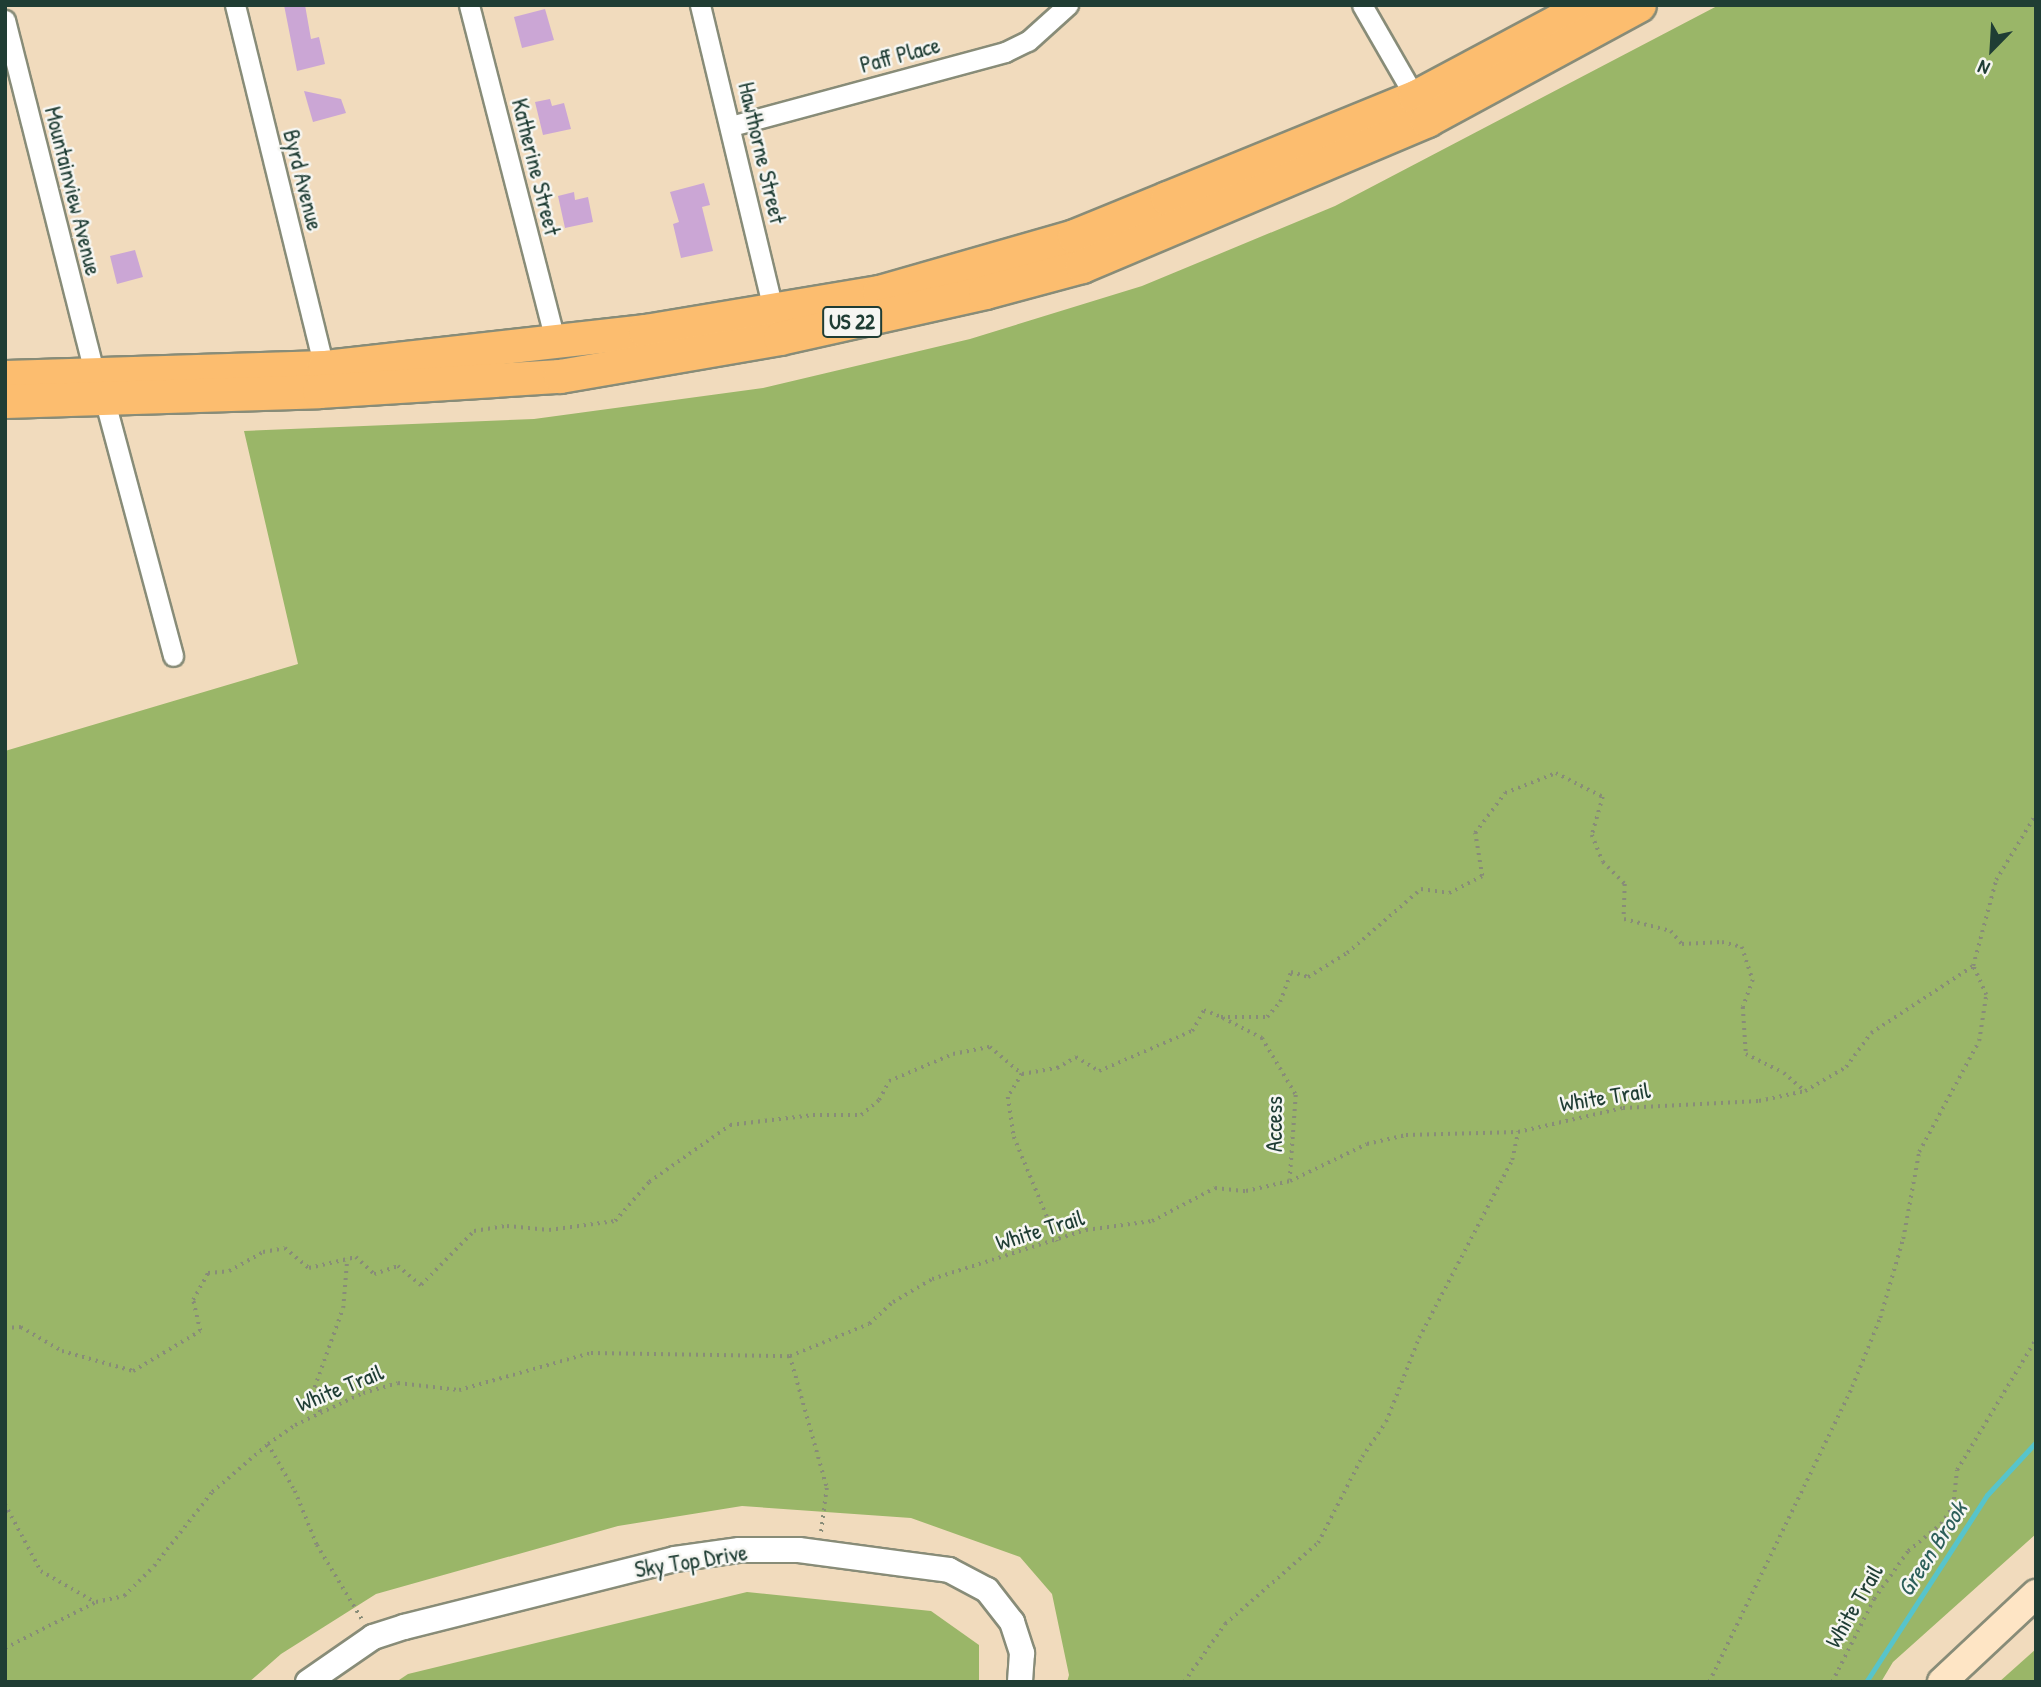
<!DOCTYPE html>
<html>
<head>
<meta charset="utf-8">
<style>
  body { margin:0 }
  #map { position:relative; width:2041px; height:1687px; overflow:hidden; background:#f1dbbd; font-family:"Patrick Hand",sans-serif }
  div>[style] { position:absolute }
  .forest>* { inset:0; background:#9ab668 }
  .stream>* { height:5px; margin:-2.5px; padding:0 2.5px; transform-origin:2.5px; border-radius:2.5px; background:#57c4cb }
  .building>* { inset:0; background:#cba6d5 }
  .path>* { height:3.5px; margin-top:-1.75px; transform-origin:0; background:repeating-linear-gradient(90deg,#888c78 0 2px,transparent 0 7px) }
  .roads { filter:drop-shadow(2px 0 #888c78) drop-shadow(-2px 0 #888c78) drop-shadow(0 2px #888c78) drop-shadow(0 -2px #888c78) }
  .minor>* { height:19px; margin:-9.5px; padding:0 9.5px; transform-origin:9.5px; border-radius:9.5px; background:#fff }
  .tertiary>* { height:24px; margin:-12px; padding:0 12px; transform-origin:12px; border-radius:12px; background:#fff }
  .secondary>* { height:28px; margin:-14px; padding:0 14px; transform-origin:14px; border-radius:14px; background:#fee5c5 }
  .trunk>* { height:33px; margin:-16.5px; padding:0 16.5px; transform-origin:16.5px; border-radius:16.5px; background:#fcbd6f }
  span { translate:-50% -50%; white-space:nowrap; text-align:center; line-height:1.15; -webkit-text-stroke:5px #f6f6f2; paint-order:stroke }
  .shield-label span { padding:2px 5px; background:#f6f6f2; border:2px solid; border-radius:5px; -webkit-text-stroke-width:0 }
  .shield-label { font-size:21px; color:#1f3d34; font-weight:700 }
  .street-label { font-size:23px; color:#1f3d34 }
  .water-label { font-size:24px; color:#2d5f5a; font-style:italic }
  .frame { position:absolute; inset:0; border:7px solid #1f3d34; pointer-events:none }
  .north { position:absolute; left:1957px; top:14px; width:70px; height:70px; -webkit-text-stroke:5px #f6f6f2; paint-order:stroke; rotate:204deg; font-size:19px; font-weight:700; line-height:28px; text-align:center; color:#1f3d34 }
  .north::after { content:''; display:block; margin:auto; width:24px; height:32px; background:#1f3d34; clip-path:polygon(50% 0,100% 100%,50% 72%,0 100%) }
</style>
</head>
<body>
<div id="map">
  <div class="forest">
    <i style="clip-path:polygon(1719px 5px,2036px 5px,2036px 1534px,1893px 1662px,1881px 1682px,1067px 1682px,1069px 1675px,1052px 1594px,1020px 1557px,911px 1518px,742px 1506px,618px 1526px,376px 1594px,281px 1654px,249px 1682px,5px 1682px,5px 751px,298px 664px,244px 431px,534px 419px,763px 388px,970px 339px,1142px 286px,1335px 206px)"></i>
    <i style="clip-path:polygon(747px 1592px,931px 1611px,979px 1645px,979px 1682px,396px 1682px,408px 1674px)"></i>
    <i style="clip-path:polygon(2036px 1649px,2036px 1682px,1999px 1682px)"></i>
  </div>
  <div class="stream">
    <i style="left:1866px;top:1682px;width:223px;rotate:-57.1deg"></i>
    <i style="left:1987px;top:1495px;width:72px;rotate:-47.2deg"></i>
  </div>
  <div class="building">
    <i style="clip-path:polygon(284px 5px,305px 5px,311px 39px,319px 37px,325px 64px,297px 71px)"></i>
    <i style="clip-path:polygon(545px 9px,554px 40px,522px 48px,514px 17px)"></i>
    <i style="clip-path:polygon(304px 91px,341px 99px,346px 113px,313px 122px)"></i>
    <i style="clip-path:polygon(550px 99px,552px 106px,564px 103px,571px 129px,543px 135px,535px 102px)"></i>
    <i style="clip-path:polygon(704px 183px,710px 205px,702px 207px,713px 251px,681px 258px,673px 224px,679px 222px,670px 192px)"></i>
    <i style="clip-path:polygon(574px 192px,575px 200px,588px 197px,593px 222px,565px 228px,558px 196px)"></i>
    <i style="clip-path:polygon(135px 250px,143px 277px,117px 284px,110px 256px)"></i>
  </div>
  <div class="path">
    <i style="left:1223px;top:1018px;width:44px;rotate:27.1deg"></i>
    <i style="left:1262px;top:1038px;width:66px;rotate:59.2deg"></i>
    <i style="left:1296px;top:1095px;width:84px;rotate:94.1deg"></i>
    <i style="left:1022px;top:1074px;width:27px;rotate:121deg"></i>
    <i style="left:1008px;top:1097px;width:40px;rotate:81.5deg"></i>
    <i style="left:1014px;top:1137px;width:113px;rotate:67.5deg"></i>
    <i style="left:5px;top:1328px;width:16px;rotate:-4deg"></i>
    <i style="left:21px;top:1327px;width:48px;rotate:30.3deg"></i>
    <i style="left:62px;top:1351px;width:74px;rotate:15.7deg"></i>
    <i style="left:133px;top:1371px;width:78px;rotate:-30.8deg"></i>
    <i style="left:200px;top:1331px;width:32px;rotate:-103deg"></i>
    <i style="left:193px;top:1300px;width:31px;rotate:-61deg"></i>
    <i style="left:208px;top:1273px;width:21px;rotate:-5deg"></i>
    <i style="left:229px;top:1271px;width:39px;rotate:-29deg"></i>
    <i style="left:263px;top:1252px;width:22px;rotate:-10deg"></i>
    <i style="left:285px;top:1248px;width:31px;rotate:40deg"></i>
    <i style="left:309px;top:1268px;width:48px;rotate:-13.2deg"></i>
    <i style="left:356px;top:1257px;width:25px;rotate:43deg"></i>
    <i style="left:374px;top:1274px;width:25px;rotate:-18deg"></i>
    <i style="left:398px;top:1266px;width:30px;rotate:40deg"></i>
    <i style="left:421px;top:1285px;width:76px;rotate:-45.5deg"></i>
    <i style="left:474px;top:1231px;width:33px;rotate:-9deg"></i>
    <i style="left:507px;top:1226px;width:42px;rotate:5.4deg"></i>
    <i style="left:549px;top:1230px;width:67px;rotate:-7.8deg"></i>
    <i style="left:615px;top:1221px;width:52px;rotate:-48.9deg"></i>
    <i style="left:649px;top:1182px;width:99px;rotate:-35.1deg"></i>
    <i style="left:730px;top:1125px;width:84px;rotate:-6.9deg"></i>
    <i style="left:813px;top:1115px;width:48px"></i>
    <i style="left:861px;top:1115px;width:23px;rotate:-40deg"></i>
    <i style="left:879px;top:1100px;width:21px;rotate:-62deg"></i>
    <i style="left:889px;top:1081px;width:69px;rotate:-22.9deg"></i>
    <i style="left:953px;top:1054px;width:38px;rotate:-11deg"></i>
    <i style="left:990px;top:1047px;width:42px;rotate:40.2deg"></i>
    <i style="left:1022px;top:1074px;width:36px;rotate:-10deg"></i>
    <i style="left:1057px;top:1068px;width:22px;rotate:-30deg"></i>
    <i style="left:1076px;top:1057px;width:27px;rotate:31deg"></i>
    <i style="left:1099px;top:1071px;width:101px;rotate:-23.3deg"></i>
    <i style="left:1192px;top:1031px;width:24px;rotate:-60deg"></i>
    <i style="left:1204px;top:1010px;width:18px;rotate:22deg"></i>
    <i style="left:1221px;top:1017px;width:46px"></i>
    <i style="left:1267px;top:1017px;width:20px;rotate:-49deg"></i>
    <i style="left:1280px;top:1002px;width:32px;rotate:-70deg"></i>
    <i style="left:1291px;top:972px;width:18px;rotate:16deg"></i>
    <i style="left:1308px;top:977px;width:46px;rotate:-31.6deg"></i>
    <i style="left:1347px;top:953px;width:98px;rotate:-40.9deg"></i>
    <i style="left:1421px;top:889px;width:28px;rotate:8deg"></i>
    <i style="left:1449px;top:893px;width:37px;rotate:-27deg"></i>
    <i style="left:1482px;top:876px;width:44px;rotate:-99.2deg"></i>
    <i style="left:1475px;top:833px;width:50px;rotate:-53.1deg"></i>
    <i style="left:1505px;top:793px;width:55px;rotate:-21.4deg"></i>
    <i style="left:1556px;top:773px;width:53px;rotate:27.1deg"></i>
    <i style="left:1603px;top:797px;width:40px;rotate:106deg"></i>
    <i style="left:1592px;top:835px;width:29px;rotate:68deg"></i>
    <i style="left:1603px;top:862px;width:31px;rotate:45deg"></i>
    <i style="left:1625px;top:884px;width:35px;rotate:92deg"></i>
    <i style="left:1624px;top:919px;width:49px;rotate:14.3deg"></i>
    <i style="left:1671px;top:931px;width:17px;rotate:50deg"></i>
    <i style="left:1682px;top:944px;width:40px;rotate:-2.9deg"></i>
    <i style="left:1722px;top:942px;width:21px;rotate:14deg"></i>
    <i style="left:1742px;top:947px;width:35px;rotate:72deg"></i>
    <i style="left:1753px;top:980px;width:29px;rotate:110deg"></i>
    <i style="left:1743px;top:1007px;width:47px;rotate:86.3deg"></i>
    <i style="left:1746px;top:1054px;width:42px;rotate:26.6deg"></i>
    <i style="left:1784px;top:1073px;width:28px;rotate:41deg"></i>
    <i style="left:790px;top:1356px;width:137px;rotate:74.3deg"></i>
    <i style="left:827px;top:1488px;width:46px;rotate:97.4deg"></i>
    <i style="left:320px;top:1412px;width:20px;rotate:-114deg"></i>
    <i style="left:312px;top:1394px;width:91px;rotate:-70.2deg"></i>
    <i style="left:343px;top:1308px;width:49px;rotate:-85.3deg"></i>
    <i style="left:268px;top:1444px;width:54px;rotate:60.1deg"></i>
    <i style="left:295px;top:1491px;width:58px;rotate:67.8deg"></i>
    <i style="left:317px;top:1545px;width:89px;rotate:58.8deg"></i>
    <i style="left:5px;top:1504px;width:76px;rotate:61.8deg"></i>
    <i style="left:41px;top:1571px;width:62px;rotate:29.9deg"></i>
    <i style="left:5px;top:1648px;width:102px;rotate:-26.8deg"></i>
    <i style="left:96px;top:1602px;width:29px;rotate:-12deg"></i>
    <i style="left:124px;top:1596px;width:42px;rotate:-45deg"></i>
    <i style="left:154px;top:1566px;width:94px;rotate:-51.9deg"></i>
    <i style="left:212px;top:1492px;width:74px;rotate:-40.6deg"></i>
    <i style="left:268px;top:1444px;width:33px;rotate:-35deg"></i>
    <i style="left:295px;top:1425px;width:75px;rotate:-25.2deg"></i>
    <i style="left:363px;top:1393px;width:36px;rotate:-16deg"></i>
    <i style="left:398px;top:1383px;width:61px;rotate:6.5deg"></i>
    <i style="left:459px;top:1390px;width:137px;rotate:-15.7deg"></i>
    <i style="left:591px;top:1353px;width:199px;rotate:0.9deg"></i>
    <i style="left:790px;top:1356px;width:85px;rotate:-22.1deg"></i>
    <i style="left:869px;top:1324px;width:33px;rotate:-43deg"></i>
    <i style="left:893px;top:1302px;width:45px;rotate:-30.5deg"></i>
    <i style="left:932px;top:1279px;width:162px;rotate:-17.7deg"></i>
    <i style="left:1086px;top:1230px;width:67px;rotate:-7.8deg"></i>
    <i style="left:1152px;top:1221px;width:71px;rotate:-27.6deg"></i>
    <i style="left:1215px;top:1188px;width:31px;rotate:6deg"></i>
    <i style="left:1246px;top:1191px;width:45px;rotate:-12.8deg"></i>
    <i style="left:1290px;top:1181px;width:85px;rotate:-25.7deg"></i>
    <i style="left:1367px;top:1144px;width:40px;rotate:-13deg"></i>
    <i style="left:1406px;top:1135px;width:112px;rotate:-1.5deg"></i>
    <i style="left:1518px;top:1132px;width:108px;rotate:-12.9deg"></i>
    <i style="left:1623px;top:1108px;width:136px;rotate:-2.9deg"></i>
    <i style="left:1759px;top:1101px;width:47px;rotate:-12.3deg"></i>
    <i style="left:1805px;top:1091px;width:48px;rotate:-30.3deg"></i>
    <i style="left:1846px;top:1067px;width:42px;rotate:-53.7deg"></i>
    <i style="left:1871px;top:1033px;width:122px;rotate:-33.3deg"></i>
    <i style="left:1973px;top:966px;width:89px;rotate:-75deg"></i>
    <i style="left:1996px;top:880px;width:77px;rotate:-58.8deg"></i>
    <i style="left:1184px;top:1682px;width:71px;rotate:-54.7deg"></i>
    <i style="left:1225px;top:1624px;width:123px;rotate:-41.1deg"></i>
    <i style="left:1318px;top:1543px;width:97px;rotate:-62.9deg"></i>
    <i style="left:1362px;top:1457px;width:42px;rotate:-55.6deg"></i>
    <i style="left:1386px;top:1422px;width:90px;rotate:-68.6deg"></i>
    <i style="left:1419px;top:1338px;width:201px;rotate:-62.4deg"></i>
    <i style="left:1512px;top:1160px;width:29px;rotate:-78deg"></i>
    <i style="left:1709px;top:1682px;width:328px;rotate:-64.1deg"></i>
    <i style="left:1852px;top:1387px;width:74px;rotate:-67.9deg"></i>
    <i style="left:1880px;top:1318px;width:82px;rotate:-73.8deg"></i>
    <i style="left:1903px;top:1239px;width:88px;rotate:-79.6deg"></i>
    <i style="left:1919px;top:1152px;width:126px;rotate:-61.6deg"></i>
    <i style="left:1979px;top:1041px;width:47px;rotate:-81.3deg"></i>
    <i style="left:1986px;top:995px;width:32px;rotate:-114deg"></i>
    <i style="left:1832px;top:1682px;width:93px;rotate:-63.2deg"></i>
    <i style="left:1874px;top:1599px;width:59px;rotate:-54.7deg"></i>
    <i style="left:1908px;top:1551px;width:43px;rotate:-39.3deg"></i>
    <i style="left:1941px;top:1524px;width:22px;rotate:-56deg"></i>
    <i style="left:1953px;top:1506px;width:36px;rotate:-84deg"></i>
    <i style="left:1957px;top:1470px;width:153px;rotate:-58.9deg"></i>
  </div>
  <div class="roads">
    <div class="minor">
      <i style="left:235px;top:5px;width:373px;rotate:76.2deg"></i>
      <i style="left:469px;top:5px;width:346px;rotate:75.6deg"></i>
      <i style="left:700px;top:5px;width:317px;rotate:76.5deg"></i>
      <i style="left:1362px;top:5px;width:106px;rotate:60.1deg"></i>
      <i style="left:5px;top:20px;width:364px;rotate:75.8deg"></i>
      <i style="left:731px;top:126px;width:284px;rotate:-15.1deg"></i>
      <i style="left:1005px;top:52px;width:25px;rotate:-26deg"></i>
      <i style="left:1028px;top:41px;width:54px;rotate:-42deg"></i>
      <i style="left:104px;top:398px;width:267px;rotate:75deg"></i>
    </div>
    <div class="tertiary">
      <i style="left:308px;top:1682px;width:79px;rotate:-34.7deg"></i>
      <i style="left:373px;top:1637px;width:33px;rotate:-18deg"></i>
      <i style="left:404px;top:1627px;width:279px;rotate:-14.1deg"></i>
      <i style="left:675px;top:1559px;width:65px;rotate:-8deg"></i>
      <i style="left:739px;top:1550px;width:60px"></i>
      <i style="left:799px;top:1550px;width:151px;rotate:7.6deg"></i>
      <i style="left:949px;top:1570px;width:43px;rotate:27.8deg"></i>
      <i style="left:987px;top:1590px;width:41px;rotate:52deg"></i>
      <i style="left:1012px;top:1622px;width:33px;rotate:72deg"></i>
      <i style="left:1022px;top:1653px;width:29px;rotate:94deg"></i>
    </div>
    <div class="secondary">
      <i style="left:1942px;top:1682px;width:129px;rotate:-43.1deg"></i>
    </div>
    <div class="trunk">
      <i style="left:5px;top:377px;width:319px;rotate:-1.8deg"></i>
      <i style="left:324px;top:367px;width:323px;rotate:-6.4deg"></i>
      <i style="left:645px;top:331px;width:237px;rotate:-9.5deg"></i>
      <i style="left:879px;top:292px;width:203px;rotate:-16deg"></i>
      <i style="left:1074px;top:236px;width:100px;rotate:-22.2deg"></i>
      <i style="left:1167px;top:198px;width:268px;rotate:-22.2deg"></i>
      <i style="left:1415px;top:97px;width:195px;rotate:-28.1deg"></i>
      <i style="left:5px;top:401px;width:314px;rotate:-1.8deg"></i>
      <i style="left:319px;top:391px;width:241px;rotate:-3.6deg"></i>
      <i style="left:560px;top:376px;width:223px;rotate:-9.8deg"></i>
      <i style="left:780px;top:338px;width:210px;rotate:-12.6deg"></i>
      <i style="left:985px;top:292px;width:100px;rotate:-15deg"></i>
      <i style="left:1082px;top:266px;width:375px;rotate:-22.9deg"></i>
      <i style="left:1427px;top:120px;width:241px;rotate:-28.5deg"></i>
    </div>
  </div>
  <div class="shield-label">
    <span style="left:852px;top:322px">US 22</span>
  </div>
  <div class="street-label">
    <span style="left:900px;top:55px;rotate:-15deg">Paff Place</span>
    <span style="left:762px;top:153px;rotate:77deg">Hawthorne Street</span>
    <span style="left:536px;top:167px;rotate:76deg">Katherine Street</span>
    <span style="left:303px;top:180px;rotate:76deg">Byrd Avenue</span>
    <span style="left:73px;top:191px;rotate:76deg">Mountainview Avenue</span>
    <span style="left:1605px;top:1097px;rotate:-9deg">White Trail</span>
    <span style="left:1274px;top:1124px;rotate:-90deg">Access</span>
    <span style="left:1040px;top:1230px;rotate:-17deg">White Trail</span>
    <span style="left:340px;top:1388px;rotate:-22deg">White Trail</span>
    <span style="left:691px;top:1561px;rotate:-9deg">Sky Top Drive</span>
    <span style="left:1854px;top:1606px;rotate:-60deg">White Trail</span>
  </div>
  <div class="water-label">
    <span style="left:1932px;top:1549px;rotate:-57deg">Green Brook</span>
  </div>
  <div class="frame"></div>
  <div class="north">N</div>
</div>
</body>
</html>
